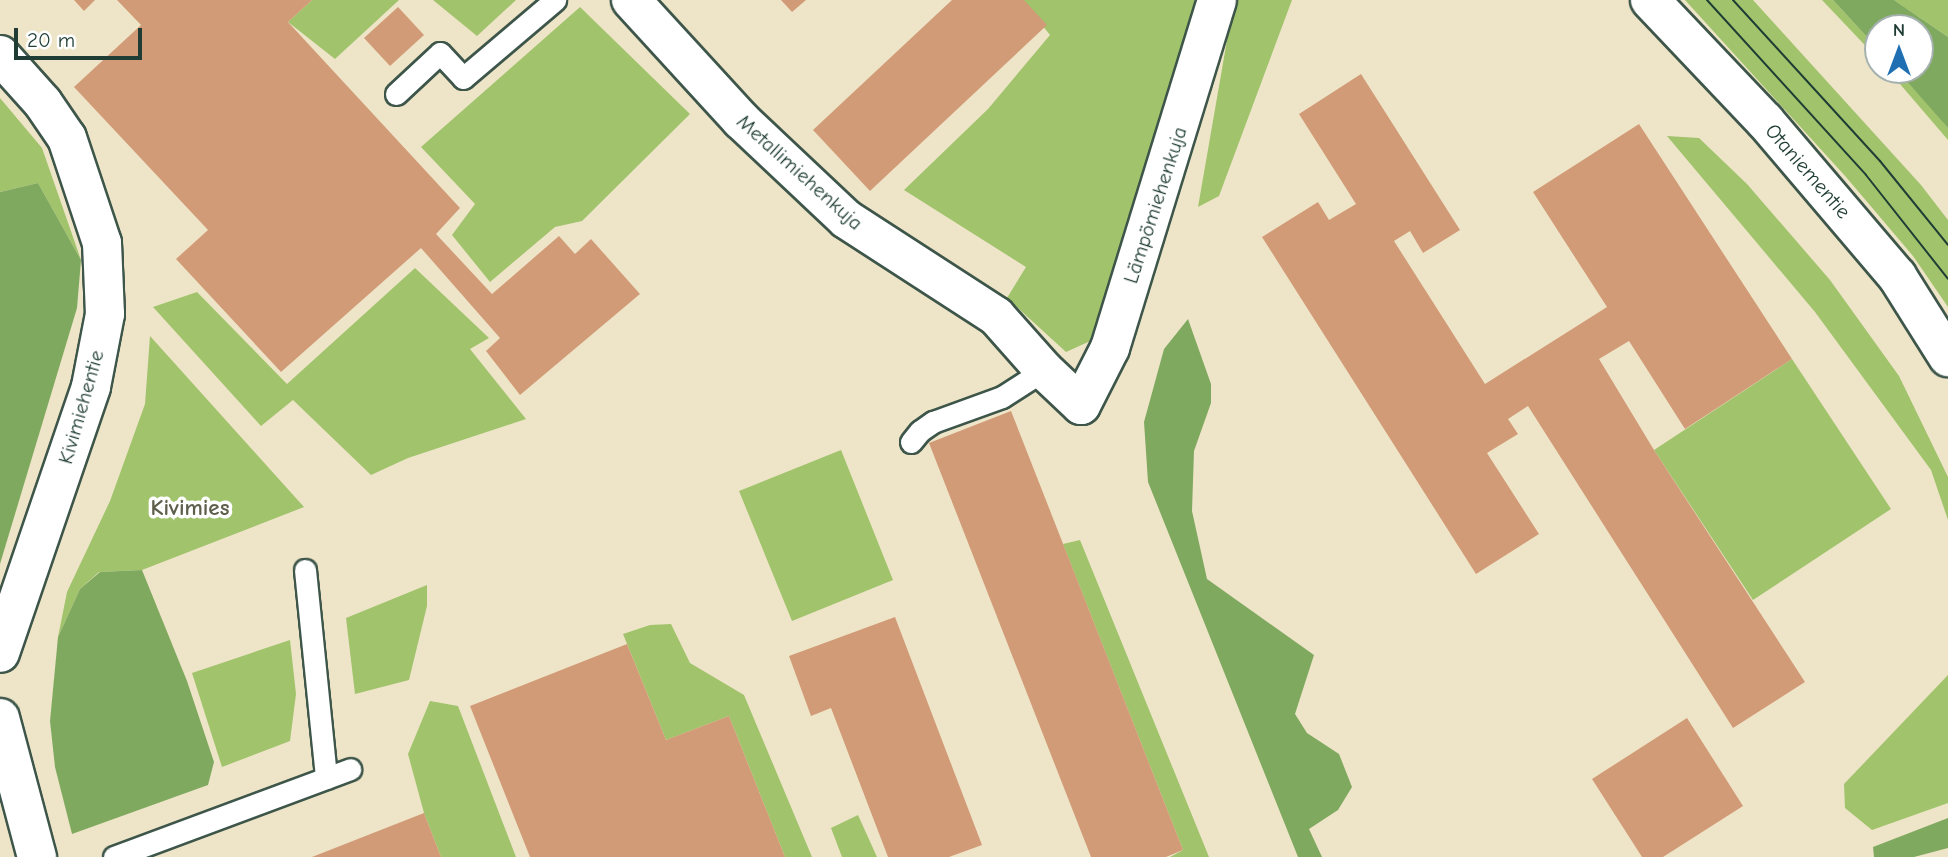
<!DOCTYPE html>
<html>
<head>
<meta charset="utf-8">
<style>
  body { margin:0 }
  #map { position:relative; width:1948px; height:857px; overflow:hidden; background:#eee5c8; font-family:"Comic Neue",sans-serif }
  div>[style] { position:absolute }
  .green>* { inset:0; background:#a1c36c }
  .forest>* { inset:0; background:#80a960 }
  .building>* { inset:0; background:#d29b77 }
  .roads { filter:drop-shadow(2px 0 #3e564a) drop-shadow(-2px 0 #3e564a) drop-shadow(0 2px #3e564a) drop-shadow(0 -2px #3e564a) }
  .service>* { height:21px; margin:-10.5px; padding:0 10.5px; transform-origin:10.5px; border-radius:10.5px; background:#fff }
  .minor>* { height:38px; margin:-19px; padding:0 19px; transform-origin:19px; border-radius:19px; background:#fff }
  .tertiary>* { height:38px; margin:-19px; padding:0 19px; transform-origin:19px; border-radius:19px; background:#fff }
  .tram>* { height:2px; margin:-1px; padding:0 1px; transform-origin:1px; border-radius:1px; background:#1f3d34 }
  span { translate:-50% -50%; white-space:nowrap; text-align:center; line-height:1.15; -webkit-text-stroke:7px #fff; paint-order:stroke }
  .street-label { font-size:21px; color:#1f3d34 }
  .neighbourhood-label { font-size:23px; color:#5e5e4b; font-weight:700 }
  .north { position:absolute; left:1864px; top:14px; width:70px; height:70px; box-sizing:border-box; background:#fff; border:2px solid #a5b1ae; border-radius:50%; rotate:0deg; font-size:19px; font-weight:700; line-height:28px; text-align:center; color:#1f3d34 }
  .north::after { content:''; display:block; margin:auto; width:24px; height:32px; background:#1f6fb2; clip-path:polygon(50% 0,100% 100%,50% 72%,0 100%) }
  .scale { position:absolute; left:14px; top:28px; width:128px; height:32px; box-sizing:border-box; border:4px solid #1f3d34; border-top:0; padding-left:9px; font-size:21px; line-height:24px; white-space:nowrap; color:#1f3d34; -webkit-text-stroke:5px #fff; paint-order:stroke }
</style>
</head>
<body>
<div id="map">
  <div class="green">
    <i style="clip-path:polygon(312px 0,399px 0,335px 59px,288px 22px)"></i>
    <i style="clip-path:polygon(433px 0,516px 0,477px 36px)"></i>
    <i style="clip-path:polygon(1022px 0,1198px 0,1097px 338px,1066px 352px,1007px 298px,1026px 267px,904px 190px,988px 109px,1050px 35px)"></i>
    <i style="clip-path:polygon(1234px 0,1292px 0,1219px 196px,1198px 207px)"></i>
    <i style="clip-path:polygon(1685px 0,1753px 0,1921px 185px,1948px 220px,1948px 307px,1913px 256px,1846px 177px)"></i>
    <i style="clip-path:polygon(1822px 0,1833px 0,1878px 49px,1878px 59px)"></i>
    <i style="clip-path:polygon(1894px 0,1948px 0,1948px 37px)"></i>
    <i style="clip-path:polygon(580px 7px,690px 114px,582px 221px,555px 227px,490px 282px,452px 235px,475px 204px,421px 147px)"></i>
    <i style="clip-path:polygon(1888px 70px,1897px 70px,1930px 106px,1948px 128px,1948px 140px)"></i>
    <i style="clip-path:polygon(0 98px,42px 148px,81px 260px,38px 183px,0 192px)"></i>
    <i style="clip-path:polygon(1667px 136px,1699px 138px,1747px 184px,1830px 280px,1899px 376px,1948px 477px,1948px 520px,1931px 470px,1815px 312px)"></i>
    <i style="clip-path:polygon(415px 268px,489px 338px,470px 349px,526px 419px,408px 458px,371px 475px,293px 400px,261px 426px,153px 307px,197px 292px,287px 384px)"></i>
    <i style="clip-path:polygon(150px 336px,304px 507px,142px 570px,99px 572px,80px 589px,58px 637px,67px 592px,110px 501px,145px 404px)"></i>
    <i style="clip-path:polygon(1792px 359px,1891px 509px,1753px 600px,1654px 450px)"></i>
    <i style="clip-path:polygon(841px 450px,893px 580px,792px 621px,739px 491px)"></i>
    <i style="clip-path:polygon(1080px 540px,1209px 857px,1170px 857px,1183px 850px,1063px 544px)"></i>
    <i style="clip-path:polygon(427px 585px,427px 606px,409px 680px,355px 694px,346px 618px)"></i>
    <i style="clip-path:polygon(671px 624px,690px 663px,744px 695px,812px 857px,785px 857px,729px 716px,666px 740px,623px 634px,650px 625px)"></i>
    <i style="clip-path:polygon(290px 640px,296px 694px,290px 741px,222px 767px,192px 673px)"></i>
    <i style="clip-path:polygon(1948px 675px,1948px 803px,1872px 830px,1845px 808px,1844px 784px)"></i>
    <i style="clip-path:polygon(430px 701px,458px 706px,516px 857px,441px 857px,424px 813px,408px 754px)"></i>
    <i style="clip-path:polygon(858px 815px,877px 857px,842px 857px,831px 828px)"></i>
  </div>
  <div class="forest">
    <i style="clip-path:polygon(1833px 0,1894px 0,1948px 37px,1948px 128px,1897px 70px,1920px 70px,1920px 28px,1878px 28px,1878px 49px)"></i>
    <i style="clip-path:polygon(38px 183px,81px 260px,77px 308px,0 564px,0 192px)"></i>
    <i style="clip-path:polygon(1188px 319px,1211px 384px,1211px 403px,1194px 451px,1192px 511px,1207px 579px,1314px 655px,1295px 714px,1307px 733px,1339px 754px,1352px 787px,1338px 810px,1309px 829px,1322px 857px,1298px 857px,1148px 482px,1144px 422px,1164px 349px)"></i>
    <i style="clip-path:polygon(142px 570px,187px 681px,214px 762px,208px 785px,72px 834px,55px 767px,50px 721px,58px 637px,80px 589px,100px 572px)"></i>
    <i style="clip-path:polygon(1948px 818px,1948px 848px,1914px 857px,1874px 857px,1873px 847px)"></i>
  </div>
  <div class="building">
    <i style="clip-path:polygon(74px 0,95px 0,84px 11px)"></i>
    <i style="clip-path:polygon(117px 0,312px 0,288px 22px,460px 208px,436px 234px,492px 294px,559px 236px,575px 254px,591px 239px,640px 294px,520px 395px,486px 351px,500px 338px,421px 248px,281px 372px,176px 259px,208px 230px,74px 87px,141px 25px)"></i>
    <i style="clip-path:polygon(781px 0,806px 0,792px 12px)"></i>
    <i style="clip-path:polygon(952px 0,1024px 0,1047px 25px,870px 191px,813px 130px)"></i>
    <i style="clip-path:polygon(398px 7px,424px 35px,390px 66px,364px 38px)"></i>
    <i style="clip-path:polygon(1361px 74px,1460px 230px,1423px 253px,1410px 231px,1394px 241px,1485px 384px,1607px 307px,1533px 192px,1639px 124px,1792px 359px,1685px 429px,1629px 341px,1599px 359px,1654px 450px,1805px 682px,1733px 728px,1528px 406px,1508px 419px,1518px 434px,1487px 453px,1539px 534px,1476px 574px,1262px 237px,1318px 202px,1329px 220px,1356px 204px,1299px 114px)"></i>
    <i style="clip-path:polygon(1011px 411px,1183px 850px,1166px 857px,1091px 857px,929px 443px)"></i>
    <i style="clip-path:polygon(895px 617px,982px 845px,949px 857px,888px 857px,831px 708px,811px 716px,789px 656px)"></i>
    <i style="clip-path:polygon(627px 644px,666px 740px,729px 716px,785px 857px,530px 857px,470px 706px)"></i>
    <i style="clip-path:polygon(1687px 718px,1743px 806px,1663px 857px,1642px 857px,1592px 779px)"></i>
    <i style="clip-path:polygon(424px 813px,441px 857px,312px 857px)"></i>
  </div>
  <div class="roads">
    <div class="service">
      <i style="left:396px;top:94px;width:60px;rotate:-43deg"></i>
      <i style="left:440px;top:53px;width:34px;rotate:47deg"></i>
      <i style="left:463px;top:78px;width:121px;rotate:-40.3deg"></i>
      <i style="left:911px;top:442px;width:14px;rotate:-51deg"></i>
      <i style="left:920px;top:431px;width:16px;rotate:-35deg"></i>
      <i style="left:933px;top:422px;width:73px;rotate:-19.9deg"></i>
      <i style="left:1002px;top:397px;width:50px;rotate:-32.7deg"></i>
      <i style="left:305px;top:570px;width:209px;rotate:84.2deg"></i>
      <i style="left:114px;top:857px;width:252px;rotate:-20.4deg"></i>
    </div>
    <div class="minor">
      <i style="left:631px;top:0;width:163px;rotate:47.5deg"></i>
      <i style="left:741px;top:120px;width:144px;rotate:43.3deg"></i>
      <i style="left:846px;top:219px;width:179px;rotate:32.9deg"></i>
      <i style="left:996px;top:316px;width:72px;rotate:48.4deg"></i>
      <i style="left:1044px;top:370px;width:51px;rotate:43.4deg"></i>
      <i style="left:1081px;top:405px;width:64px;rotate:-63deg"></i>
      <i style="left:1110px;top:348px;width:364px;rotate:-72.9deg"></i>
      <i style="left:0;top:55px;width:64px;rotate:48.1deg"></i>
      <i style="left:43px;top:103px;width:42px;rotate:55.6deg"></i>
      <i style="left:67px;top:138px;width:111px;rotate:71.6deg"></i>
      <i style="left:102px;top:243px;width:71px;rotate:87.6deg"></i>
      <i style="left:105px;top:314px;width:74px;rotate:100.9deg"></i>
      <i style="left:91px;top:387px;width:281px;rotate:108.9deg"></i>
      <i style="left:0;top:718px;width:144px;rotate:75.1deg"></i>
    </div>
    <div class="tertiary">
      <i style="left:1650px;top:0;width:167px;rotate:46.5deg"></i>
      <i style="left:1765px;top:121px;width:204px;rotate:49.6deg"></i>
      <i style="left:1897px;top:276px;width:96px;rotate:57.8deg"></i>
    </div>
  </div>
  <div class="tram">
    <i style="left:1707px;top:0;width:236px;rotate:47.7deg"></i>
    <i style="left:1866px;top:175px;width:132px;rotate:51.7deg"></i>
    <i style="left:1733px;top:0;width:218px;rotate:47.6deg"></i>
    <i style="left:1880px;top:161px;width:108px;rotate:51deg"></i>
  </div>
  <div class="street-label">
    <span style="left:1808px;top:171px;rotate:49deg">Otaniementie</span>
    <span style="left:800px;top:172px;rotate:42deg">Metallimiehenkuja</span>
    <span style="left:1155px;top:205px;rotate:-72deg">Lämpömiehenkuja</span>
    <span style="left:81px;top:407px;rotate:-74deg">Kivimiehentie</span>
  </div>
  <div class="neighbourhood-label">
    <span style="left:190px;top:508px">Kivimies</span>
  </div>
  <div class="north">N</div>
  <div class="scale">20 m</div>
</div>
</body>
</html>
